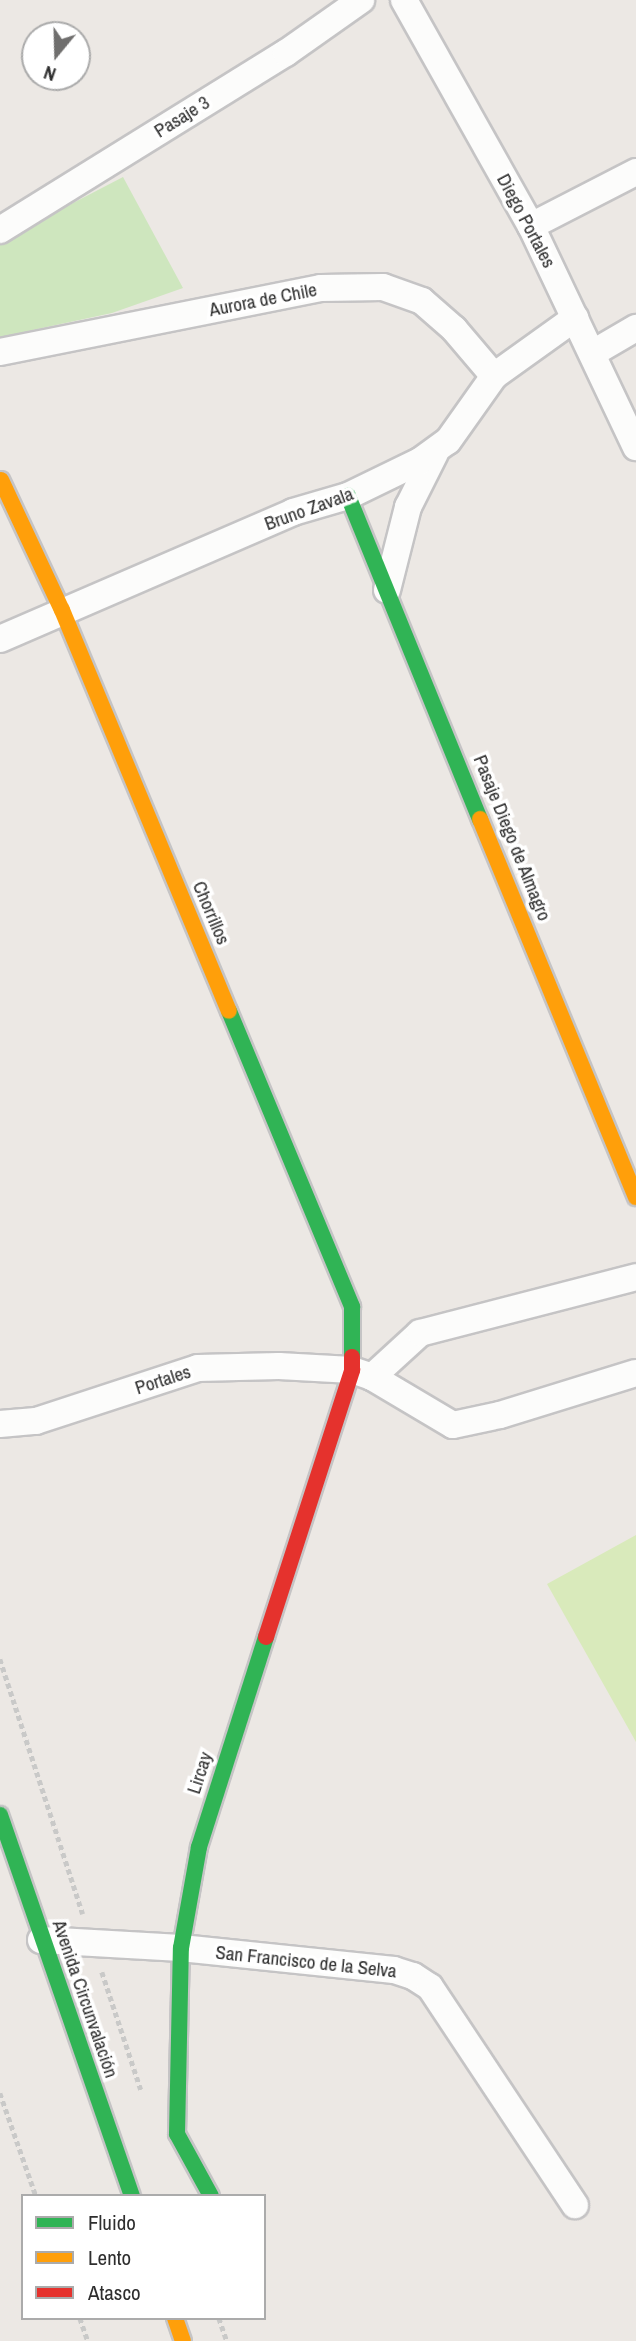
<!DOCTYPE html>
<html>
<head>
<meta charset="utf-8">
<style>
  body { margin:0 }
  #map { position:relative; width:636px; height:2341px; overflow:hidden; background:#ece8e4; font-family:"Archivo Narrow",sans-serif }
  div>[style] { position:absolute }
  .green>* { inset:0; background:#cee6be }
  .pitch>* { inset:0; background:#d9eabb }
  .path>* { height:4.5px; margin-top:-2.25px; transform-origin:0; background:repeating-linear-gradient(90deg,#c9c9c8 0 5px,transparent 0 8.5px) }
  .roads { filter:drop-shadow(2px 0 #c5c4c5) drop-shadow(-2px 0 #c5c4c5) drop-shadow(0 2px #c5c4c5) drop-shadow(0 -2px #c5c4c5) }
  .street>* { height:26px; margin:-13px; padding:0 13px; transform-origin:13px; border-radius:13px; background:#fcfcfb }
  .fast>* { height:16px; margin:-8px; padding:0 8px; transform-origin:8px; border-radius:8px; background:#30b455 }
  .slow>* { height:16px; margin:-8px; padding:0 8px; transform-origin:8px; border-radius:8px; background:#ff9f0a }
  .jam>* { height:16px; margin:-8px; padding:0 8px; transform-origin:8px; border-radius:8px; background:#e5322d }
  span { translate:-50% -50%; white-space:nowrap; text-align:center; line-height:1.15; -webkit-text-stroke:7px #fff; paint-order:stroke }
  .street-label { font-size:19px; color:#2e2e2e }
  .legend { position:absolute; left:21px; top:2194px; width:245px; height:126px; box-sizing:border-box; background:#fff; border:2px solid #ababab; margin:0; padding:9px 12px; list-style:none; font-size:21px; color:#2e2e2e }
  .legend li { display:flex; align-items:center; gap:14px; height:35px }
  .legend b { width:35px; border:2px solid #ababab }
  .north { position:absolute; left:21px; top:21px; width:70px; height:70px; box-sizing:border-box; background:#fff; border:2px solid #ababab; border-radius:50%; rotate:199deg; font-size:19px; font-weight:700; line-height:28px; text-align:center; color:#2e2e2e }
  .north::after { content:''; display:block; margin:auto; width:24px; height:32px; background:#706f6e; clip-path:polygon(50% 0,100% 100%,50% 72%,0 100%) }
</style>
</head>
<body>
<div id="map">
  <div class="green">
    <i style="clip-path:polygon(123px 177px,183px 288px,112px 313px,0 337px,0 241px)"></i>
  </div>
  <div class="pitch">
    <i style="clip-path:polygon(636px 1535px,636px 1742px,547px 1584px)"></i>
  </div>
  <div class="path">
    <i style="left:0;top:1659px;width:268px;rotate:72deg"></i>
    <i style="left:102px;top:1972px;width:124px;rotate:71.7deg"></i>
    <i style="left:0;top:2093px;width:109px;rotate:70.7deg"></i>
    <i style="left:80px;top:2318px;width:24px;rotate:71deg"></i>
    <i style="left:219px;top:2318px;width:24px;rotate:71deg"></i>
  </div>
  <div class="roads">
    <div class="street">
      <i style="left:404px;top:0;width:259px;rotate:60.7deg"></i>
      <i style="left:531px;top:226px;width:245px;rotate:64.6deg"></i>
      <i style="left:531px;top:226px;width:118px;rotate:-27.2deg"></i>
      <i style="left:0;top:230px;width:336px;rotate:-31.8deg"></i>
      <i style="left:286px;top:53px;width:92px;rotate:-35.2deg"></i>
      <i style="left:0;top:352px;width:327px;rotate:-11.3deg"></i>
      <i style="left:321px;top:288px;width:62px;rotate:-0.9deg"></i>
      <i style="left:383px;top:287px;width:41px;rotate:19.7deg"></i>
      <i style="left:422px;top:301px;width:43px;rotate:41.2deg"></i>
      <i style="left:454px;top:329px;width:62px;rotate:49.6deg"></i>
      <i style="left:593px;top:353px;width:50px;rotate:-30.2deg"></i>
      <i style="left:387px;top:590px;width:86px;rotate:-75.8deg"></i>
      <i style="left:408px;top:507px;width:60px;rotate:-63.4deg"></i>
      <i style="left:0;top:639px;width:319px;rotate:-23.4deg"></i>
      <i style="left:293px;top:512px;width:57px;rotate:-16.2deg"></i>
      <i style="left:348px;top:496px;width:80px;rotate:-25.9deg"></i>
      <i style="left:420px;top:461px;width:34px;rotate:-36deg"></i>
      <i style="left:448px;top:441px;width:80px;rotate:-54.7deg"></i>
      <i style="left:494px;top:376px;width:100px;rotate:-35.6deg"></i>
      <i style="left:372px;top:1377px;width:65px;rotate:-42.5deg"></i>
      <i style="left:420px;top:1333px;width:223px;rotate:-14.5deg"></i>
      <i style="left:0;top:1424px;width:36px;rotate:-5deg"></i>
      <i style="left:36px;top:1421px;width:170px;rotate:-18.1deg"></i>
      <i style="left:198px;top:1368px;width:81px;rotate:-1.4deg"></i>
      <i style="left:279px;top:1366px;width:73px;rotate:3.1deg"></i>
      <i style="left:352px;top:1370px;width:21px;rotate:19deg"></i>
      <i style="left:372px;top:1377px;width:94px;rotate:30.7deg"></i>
      <i style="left:453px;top:1425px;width:48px;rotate:-12deg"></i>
      <i style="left:500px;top:1415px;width:142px;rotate:-17.2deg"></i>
      <i style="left:41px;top:1940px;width:140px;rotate:3.3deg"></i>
      <i style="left:181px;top:1948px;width:214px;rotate:5.9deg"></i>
      <i style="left:394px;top:1970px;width:20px;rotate:18deg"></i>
      <i style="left:413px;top:1976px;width:20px;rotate:33deg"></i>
      <i style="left:430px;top:1987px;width:262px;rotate:56.4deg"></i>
    </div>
    <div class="fast">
      <i style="left:348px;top:496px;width:349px;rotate:67.8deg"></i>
      <i style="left:229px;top:1011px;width:321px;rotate:67.4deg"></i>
      <i style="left:352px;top:1307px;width:50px;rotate:90deg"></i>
      <i style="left:0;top:1815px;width:403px;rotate:70.9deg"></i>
      <i style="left:211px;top:2196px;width:71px;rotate:-118.7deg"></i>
      <i style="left:177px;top:2134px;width:186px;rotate:-88.8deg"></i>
      <i style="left:181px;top:1948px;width:103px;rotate:-79.9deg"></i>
      <i style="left:199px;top:1847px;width:220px;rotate:-72.3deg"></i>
    </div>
    <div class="slow">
      <i style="left:1px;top:480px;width:144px;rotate:64.9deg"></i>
      <i style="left:62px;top:610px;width:434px;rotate:67.4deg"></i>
      <i style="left:480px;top:819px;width:409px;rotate:67.6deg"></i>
      <i style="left:175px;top:2318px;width:24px;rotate:71deg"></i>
    </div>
    <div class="jam">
      <i style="left:266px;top:1637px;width:281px;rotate:-72.1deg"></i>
      <i style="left:352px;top:1370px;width:13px;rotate:-90deg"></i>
    </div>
  </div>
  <div class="street-label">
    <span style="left:182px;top:117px;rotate:-32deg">Pasaje 3</span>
    <span style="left:526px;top:221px;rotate:62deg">Diego Portales</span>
    <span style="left:263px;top:300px;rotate:-11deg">Aurora de Chile</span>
    <span style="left:309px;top:509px;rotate:-20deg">Bruno Zavala</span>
    <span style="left:512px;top:838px;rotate:68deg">Pasaje Diego de Almagro</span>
    <span style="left:211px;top:913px;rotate:67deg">Chorrillos</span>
    <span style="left:163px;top:1380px;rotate:-18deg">Portales</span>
    <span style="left:200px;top:1773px;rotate:-72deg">Lircay</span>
    <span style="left:306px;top:1962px;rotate:6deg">San Francisco de la Selva</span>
    <span style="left:85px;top:1999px;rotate:71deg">Avenida Circunvalación</span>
  </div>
  <ul class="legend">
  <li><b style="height:9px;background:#30b455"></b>Fluido</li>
  <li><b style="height:9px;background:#ff9f0a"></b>Lento</li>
  <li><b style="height:9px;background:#e5322d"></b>Atasco</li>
  </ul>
  <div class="north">N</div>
</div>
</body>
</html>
